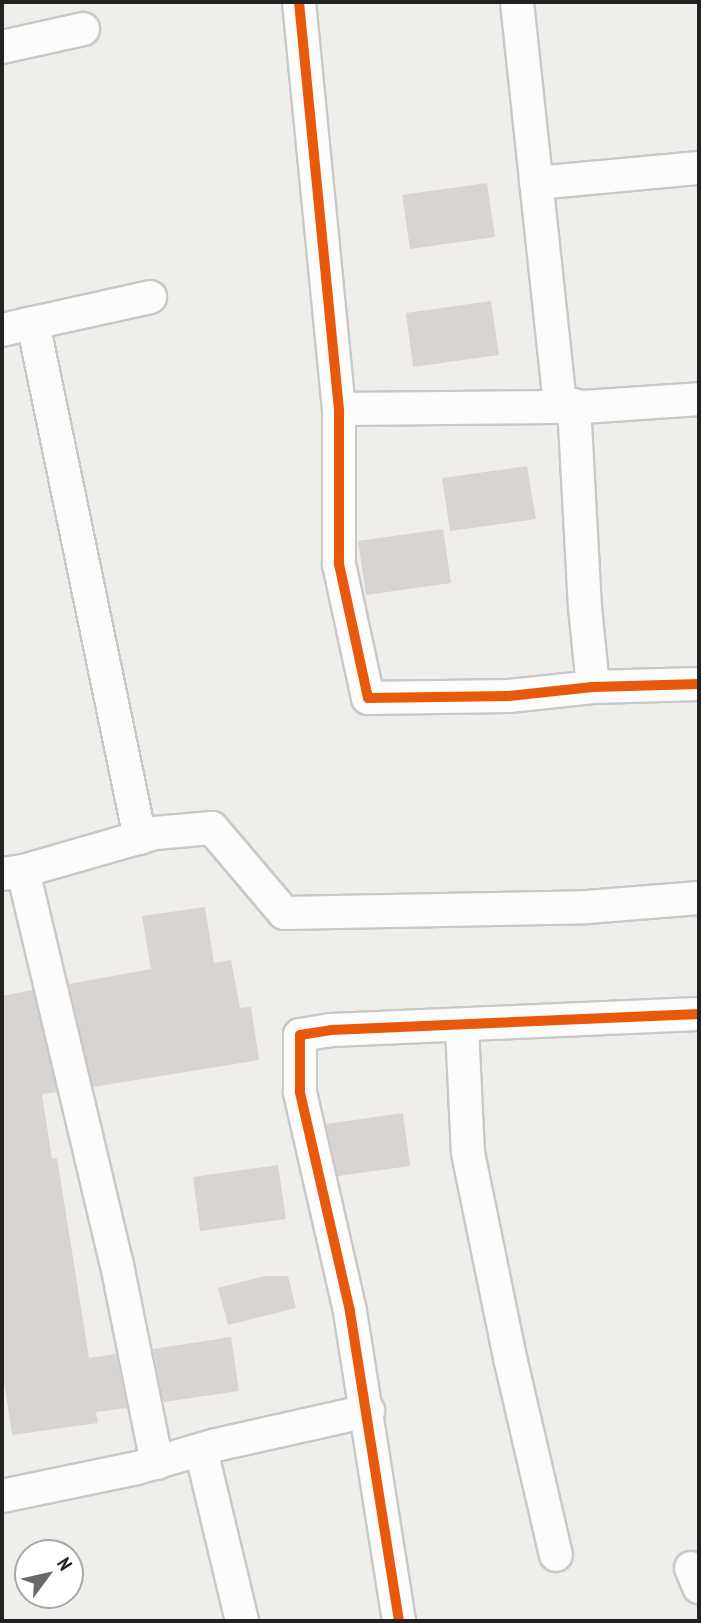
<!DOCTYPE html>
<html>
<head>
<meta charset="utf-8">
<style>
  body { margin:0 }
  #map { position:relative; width:701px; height:1623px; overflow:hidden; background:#f0eeeb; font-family:"PT Sans Narrow",sans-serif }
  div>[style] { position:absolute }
  .building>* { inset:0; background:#d7d4d2 }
  .roads { filter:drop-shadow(2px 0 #c9c8c7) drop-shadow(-2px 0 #c9c8c7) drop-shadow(0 2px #c9c8c7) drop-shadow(0 -2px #c9c8c7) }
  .minor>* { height:32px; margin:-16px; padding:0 16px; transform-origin:16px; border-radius:16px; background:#fdfcfc }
  .cycleway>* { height:10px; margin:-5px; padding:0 5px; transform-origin:5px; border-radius:5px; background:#e8590c }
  span { translate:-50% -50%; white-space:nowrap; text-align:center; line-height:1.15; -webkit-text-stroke:5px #fff; paint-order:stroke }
  .frame { position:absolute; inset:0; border:4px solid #222; pointer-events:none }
  .north { position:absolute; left:14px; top:1539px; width:70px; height:70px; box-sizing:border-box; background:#fff; border:2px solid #a7a7a7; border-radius:50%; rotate:57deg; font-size:19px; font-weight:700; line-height:28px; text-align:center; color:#222 }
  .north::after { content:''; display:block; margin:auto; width:24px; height:32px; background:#6a6968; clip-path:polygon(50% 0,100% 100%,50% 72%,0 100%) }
</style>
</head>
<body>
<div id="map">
  <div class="building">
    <i style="clip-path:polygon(487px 183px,495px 237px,410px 249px,402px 195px)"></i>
    <i style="clip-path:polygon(491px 301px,499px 355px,413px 367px,406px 313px)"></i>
    <i style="clip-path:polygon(527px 466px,536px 519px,450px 531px,442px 478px)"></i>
    <i style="clip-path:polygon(443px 529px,451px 583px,366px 595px,358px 541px)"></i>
    <i style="clip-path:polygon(205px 907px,214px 963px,231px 960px,240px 1008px,251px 1007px,259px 1060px,93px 1087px,69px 984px,151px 969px,142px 916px)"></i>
    <i style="clip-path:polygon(33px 990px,57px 1092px,42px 1094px,52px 1159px,57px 1158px,89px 1358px,116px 1354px,127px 1408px,96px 1412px,98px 1423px,12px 1435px,4px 1381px,2px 1382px,2px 996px)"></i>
    <i style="clip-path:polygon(403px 1113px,410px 1166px,338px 1176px,326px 1124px)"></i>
    <i style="clip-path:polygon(278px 1165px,286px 1219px,200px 1231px,193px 1177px)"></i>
    <i style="clip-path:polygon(265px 1276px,288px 1276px,296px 1308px,228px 1325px,218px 1288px)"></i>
    <i style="clip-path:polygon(231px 1337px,239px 1391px,163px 1402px,153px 1349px)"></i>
  </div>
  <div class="roads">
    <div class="minor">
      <i style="left:299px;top:2px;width:409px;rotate:84.4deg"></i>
      <i style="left:339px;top:409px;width:155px;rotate:90deg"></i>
      <i style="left:339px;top:564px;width:137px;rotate:77.8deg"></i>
      <i style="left:368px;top:698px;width:141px;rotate:-0.8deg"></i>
      <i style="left:509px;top:696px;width:84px;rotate:-6.1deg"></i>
      <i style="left:593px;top:687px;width:106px;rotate:-1.6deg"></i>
      <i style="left:517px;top:2px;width:404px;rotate:83.9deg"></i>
      <i style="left:2px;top:47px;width:83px;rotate:-12.5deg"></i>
      <i style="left:536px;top:183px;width:164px;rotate:-5.3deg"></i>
      <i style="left:33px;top:323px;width:120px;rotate:-12.5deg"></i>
      <i style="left:2px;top:330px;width:32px;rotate:-13deg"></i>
      <i style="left:33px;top:323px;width:526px;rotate:78.26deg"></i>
      <i style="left:574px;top:405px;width:202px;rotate:86.9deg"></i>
      <i style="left:585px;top:607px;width:80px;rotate:84.3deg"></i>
      <i style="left:339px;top:409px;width:244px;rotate:-0.5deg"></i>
      <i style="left:583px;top:407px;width:116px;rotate:-3.9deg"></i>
      <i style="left:23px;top:871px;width:405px;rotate:76.6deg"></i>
      <i style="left:117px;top:1265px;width:202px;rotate:78.6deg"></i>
      <i style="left:2px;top:874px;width:21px;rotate:-8deg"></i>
      <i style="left:23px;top:871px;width:137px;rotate:-16.1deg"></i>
      <i style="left:155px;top:833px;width:57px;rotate:-5deg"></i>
      <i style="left:212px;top:828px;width:111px;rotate:49.7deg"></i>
      <i style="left:284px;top:913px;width:303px;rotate:-1.1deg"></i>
      <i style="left:587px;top:907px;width:112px;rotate:-4.6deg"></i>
      <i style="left:462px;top:1027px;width:126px;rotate:87.3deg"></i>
      <i style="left:468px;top:1153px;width:213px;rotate:78.4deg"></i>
      <i style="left:511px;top:1362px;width:198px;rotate:76.9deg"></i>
      <i style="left:201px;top:1450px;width:176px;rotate:76.5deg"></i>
      <i style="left:2px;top:1496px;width:138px;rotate:-11.7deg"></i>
      <i style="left:137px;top:1468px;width:82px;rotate:-16.2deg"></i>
      <i style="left:216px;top:1445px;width:156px;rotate:-12.6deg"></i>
      <i style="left:691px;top:1568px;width:21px;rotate:67deg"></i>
      <i style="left:399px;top:1621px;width:314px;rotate:-99deg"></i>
      <i style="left:350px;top:1311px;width:225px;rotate:-102.9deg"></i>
      <i style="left:300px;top:1092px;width:57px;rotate:-90deg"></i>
      <i style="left:300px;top:1035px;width:31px;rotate:-9deg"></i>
      <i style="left:331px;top:1030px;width:368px;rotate:-2.5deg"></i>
    </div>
  </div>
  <div class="cycleway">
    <i style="left:299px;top:2px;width:409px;rotate:84.4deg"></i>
    <i style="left:339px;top:409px;width:155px;rotate:90deg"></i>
    <i style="left:339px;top:564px;width:137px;rotate:77.8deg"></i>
    <i style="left:368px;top:698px;width:141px;rotate:-0.8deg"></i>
    <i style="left:509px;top:696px;width:84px;rotate:-6.1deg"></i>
    <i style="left:593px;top:687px;width:106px;rotate:-1.6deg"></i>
    <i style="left:399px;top:1621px;width:314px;rotate:-99deg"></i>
    <i style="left:350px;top:1311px;width:225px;rotate:-102.9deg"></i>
    <i style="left:300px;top:1092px;width:57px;rotate:-90deg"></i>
    <i style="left:300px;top:1035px;width:31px;rotate:-9deg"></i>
    <i style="left:331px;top:1030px;width:368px;rotate:-2.5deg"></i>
  </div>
  <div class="frame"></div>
  <div class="north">N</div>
</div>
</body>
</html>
